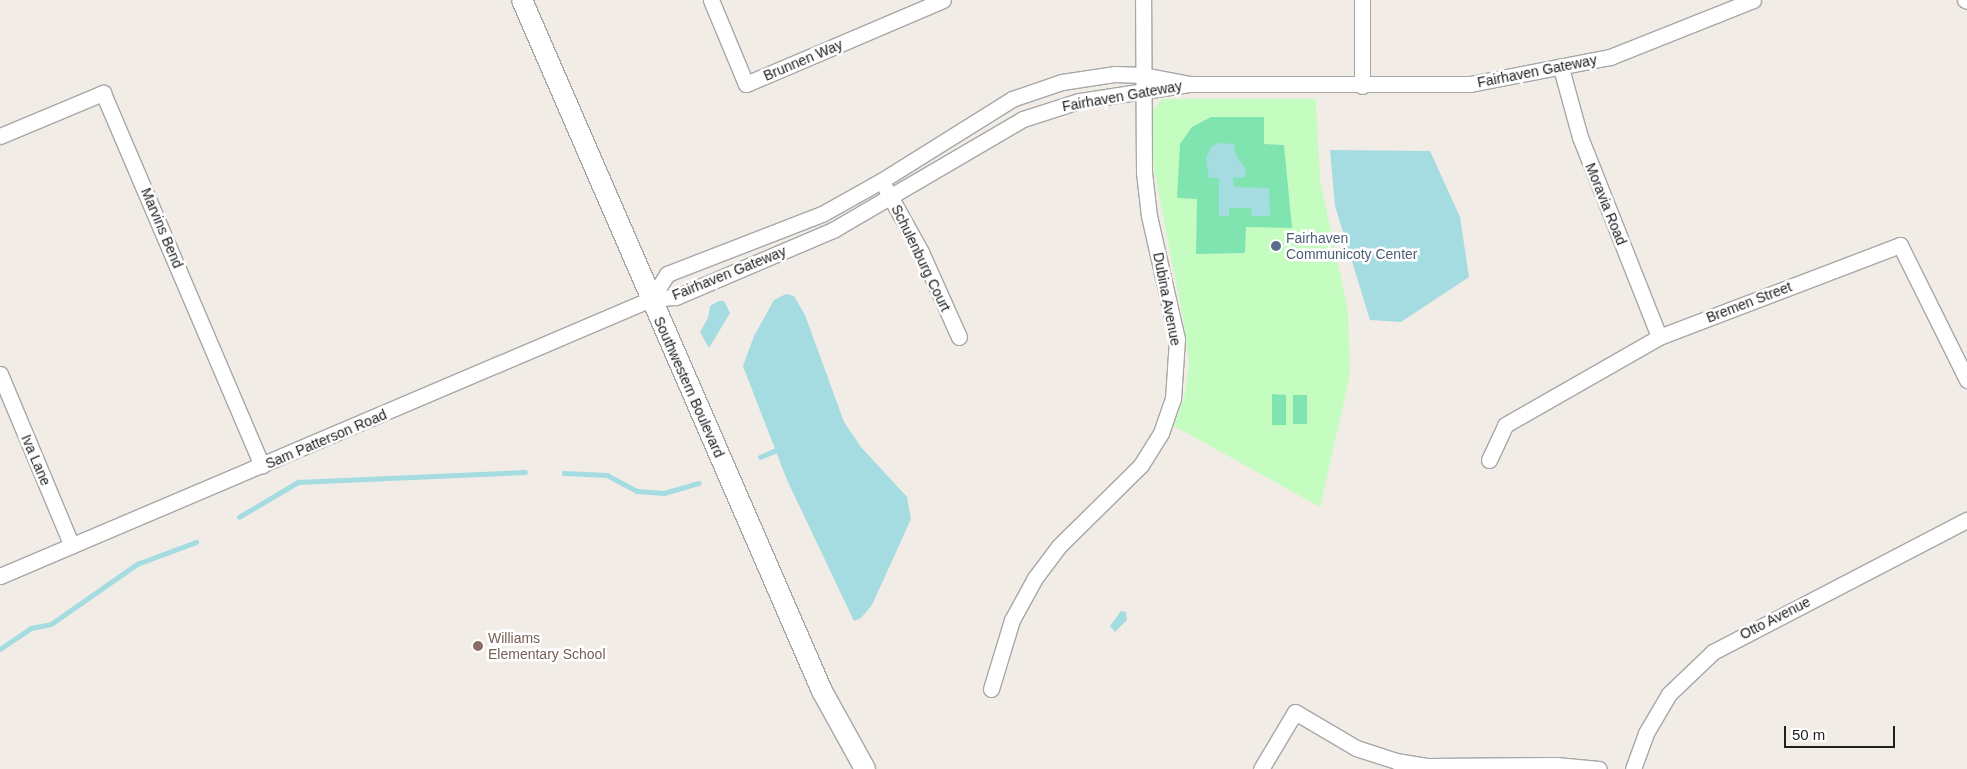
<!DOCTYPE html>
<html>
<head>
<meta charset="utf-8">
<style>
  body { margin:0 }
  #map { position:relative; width:1967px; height:769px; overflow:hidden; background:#f1ece6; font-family:Arial,sans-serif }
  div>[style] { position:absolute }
  .park>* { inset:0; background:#c5fdc1 }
  .pitch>* { inset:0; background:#7fe4af }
  .water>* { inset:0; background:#a4dce1 }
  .stream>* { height:4.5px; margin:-2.25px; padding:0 2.25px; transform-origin:2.25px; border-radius:2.25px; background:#a4dce1 }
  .roads { filter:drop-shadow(1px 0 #a7a7a7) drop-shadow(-1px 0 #a7a7a7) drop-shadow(0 1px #a7a7a7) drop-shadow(0 -1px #a7a7a7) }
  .minor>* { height:15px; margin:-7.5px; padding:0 7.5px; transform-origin:7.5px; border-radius:7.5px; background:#fff }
  .tertiary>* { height:20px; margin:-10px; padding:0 10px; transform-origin:10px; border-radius:10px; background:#fff }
  .dots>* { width:14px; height:14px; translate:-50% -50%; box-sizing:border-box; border:2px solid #fff; border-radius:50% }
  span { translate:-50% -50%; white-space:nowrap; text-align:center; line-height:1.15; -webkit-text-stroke:5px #fff; paint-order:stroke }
  .street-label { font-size:14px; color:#202020 }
  .service-label { font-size:14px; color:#4e5e75 }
  .left { translate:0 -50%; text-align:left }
  .education-label { font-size:14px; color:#785e54 }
  .scale { position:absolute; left:1784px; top:726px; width:111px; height:22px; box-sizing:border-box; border:2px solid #202020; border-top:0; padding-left:6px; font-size:15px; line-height:18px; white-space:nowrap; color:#202020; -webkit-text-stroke:4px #fff; paint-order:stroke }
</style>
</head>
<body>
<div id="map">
  <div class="park">
    <i style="clip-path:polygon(1162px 99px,1316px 99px,1320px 180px,1348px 311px,1350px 375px,1320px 507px,1174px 426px,1185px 394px,1189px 363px,1184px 323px,1154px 170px,1150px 114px)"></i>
  </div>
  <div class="pitch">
    <i style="clip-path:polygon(1211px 117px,1264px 117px,1264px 144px,1284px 145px,1292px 228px,1246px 227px,1245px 253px,1196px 254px,1197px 199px,1177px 198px,1180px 144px,1192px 127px)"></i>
    <i style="clip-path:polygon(1272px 394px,1286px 395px,1286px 425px,1272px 425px)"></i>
    <i style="clip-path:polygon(1293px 395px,1307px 395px,1307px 424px,1293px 424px)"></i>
  </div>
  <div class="water">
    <i style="clip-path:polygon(1219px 143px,1234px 144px,1236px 156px,1246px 169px,1245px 177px,1233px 178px,1234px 187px,1269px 188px,1270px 216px,1252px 216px,1251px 208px,1229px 208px,1229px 216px,1219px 216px,1219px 178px,1209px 178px,1206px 158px,1211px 147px)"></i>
    <i style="clip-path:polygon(1330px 150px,1430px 151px,1460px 217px,1469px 277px,1401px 322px,1370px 320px,1335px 206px)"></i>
    <i style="clip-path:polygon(786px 294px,794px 296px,805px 315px,844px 422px,861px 447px,907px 497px,911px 519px,872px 605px,861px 618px,854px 621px,787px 480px,743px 366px,754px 336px,774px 300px)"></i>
    <i style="clip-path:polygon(719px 301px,724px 301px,730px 313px,709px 348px,700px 332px,708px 318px,710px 306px)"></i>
    <i style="clip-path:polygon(1121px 611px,1126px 612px,1127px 620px,1115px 632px,1110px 626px)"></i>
  </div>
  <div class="stream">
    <i style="left:760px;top:457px;width:21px;rotate:-23deg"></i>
    <i style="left:564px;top:473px;width:43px;rotate:2.7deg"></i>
    <i style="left:607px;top:475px;width:34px;rotate:28deg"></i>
    <i style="left:637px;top:491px;width:27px;rotate:4deg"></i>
    <i style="left:664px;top:493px;width:36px;rotate:-16deg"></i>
    <i style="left:239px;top:517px;width:69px;rotate:-30.7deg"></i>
    <i style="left:298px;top:482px;width:227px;rotate:-2.5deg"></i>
    <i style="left:0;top:649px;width:37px;rotate:-34deg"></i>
    <i style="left:31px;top:628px;width:20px;rotate:-11deg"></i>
    <i style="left:51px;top:624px;width:105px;rotate:-34.9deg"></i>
    <i style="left:137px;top:564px;width:63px;rotate:-20.4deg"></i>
  </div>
  <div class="roads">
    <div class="minor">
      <i style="left:711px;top:0;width:91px;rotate:67.4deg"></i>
      <i style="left:746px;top:84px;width:214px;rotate:-23.1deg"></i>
      <i style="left:1362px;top:0;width:86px;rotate:90deg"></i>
      <i style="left:1965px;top:0;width:2px;rotate:27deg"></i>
      <i style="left:1561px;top:68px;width:72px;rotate:74.6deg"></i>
      <i style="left:1580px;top:137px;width:215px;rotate:68.4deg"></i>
      <i style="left:0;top:136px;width:112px;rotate:-22.7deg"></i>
      <i style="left:103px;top:93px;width:405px;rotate:66.9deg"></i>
      <i style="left:886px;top:189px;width:72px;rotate:60.9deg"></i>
      <i style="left:921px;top:252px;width:93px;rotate:65.9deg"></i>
      <i style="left:651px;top:299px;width:30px;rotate:-57deg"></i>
      <i style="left:667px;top:274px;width:166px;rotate:-21.2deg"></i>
      <i style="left:822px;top:214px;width:68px;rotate:-29.2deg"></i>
      <i style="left:881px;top:181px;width:155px;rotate:-32deg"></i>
      <i style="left:1012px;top:99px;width:53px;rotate:-18.8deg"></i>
      <i style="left:1062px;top:82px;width:54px;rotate:-8.6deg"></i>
      <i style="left:1115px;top:74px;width:28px;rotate:2deg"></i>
      <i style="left:1143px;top:75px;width:48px;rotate:10.8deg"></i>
      <i style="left:1190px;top:84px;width:280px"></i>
      <i style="left:1470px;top:84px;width:143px;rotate:-10.9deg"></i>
      <i style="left:1610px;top:57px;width:154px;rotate:-21.7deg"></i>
      <i style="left:0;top:374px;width:186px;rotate:67.3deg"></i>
      <i style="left:1489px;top:460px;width:38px;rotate:-65deg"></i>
      <i style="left:1505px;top:425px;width:177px;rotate:-29.7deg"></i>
      <i style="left:1659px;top:337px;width:258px;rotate:-20.9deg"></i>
      <i style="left:1900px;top:245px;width:151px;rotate:63.6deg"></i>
      <i style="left:0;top:576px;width:707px;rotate:-23.05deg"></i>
      <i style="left:651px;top:299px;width:25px;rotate:-5deg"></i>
      <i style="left:676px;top:297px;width:171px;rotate:-23.1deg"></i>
      <i style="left:833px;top:230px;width:220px;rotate:-30.3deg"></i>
      <i style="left:1023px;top:119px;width:59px;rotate:-17.8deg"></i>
      <i style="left:1079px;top:101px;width:112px;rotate:-8.7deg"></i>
      <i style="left:991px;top:689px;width:72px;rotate:-73.1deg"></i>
      <i style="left:1012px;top:620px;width:48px;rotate:-61.3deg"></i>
      <i style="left:1035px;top:578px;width:40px;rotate:-53deg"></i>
      <i style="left:1059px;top:546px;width:115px;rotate:-44.6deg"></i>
      <i style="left:1141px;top:465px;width:38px;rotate:-58deg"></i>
      <i style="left:1161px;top:433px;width:36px;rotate:-71deg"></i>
      <i style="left:1173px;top:399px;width:60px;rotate:-86.2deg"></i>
      <i style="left:1177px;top:339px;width:126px;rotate:-102.8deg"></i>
      <i style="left:1149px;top:216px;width:44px;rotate:-96.5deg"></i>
      <i style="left:1144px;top:172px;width:172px;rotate:-90.3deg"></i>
      <i style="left:1261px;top:769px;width:66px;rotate:-59.2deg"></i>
      <i style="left:1295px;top:712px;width:71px;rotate:30.5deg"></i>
      <i style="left:1356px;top:748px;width:42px;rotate:18deg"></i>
      <i style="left:1396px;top:761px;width:31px;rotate:9deg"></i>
      <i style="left:1427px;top:766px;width:129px;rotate:-0.4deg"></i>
      <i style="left:1556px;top:765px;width:43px;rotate:5.3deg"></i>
      <i style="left:1633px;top:769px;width:38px;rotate:-70deg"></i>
      <i style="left:1646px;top:733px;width:45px;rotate:-59.5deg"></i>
      <i style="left:1669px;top:694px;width:61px;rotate:-43.7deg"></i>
      <i style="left:1713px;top:652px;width:286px;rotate:-27.5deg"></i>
    </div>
    <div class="tertiary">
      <i style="left:522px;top:0;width:753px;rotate:66.53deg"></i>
      <i style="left:822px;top:691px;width:89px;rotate:61.1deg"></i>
    </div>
  </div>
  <div class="dots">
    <i style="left:1276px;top:246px;background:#5c6f8a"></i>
    <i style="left:478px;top:646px;background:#8d6e63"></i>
  </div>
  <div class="street-label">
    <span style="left:803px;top:60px;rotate:-23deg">Brunnen Way</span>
    <span style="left:1537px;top:71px;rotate:-11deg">Fairhaven Gateway</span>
    <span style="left:1122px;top:96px;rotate:-10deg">Fairhaven Gateway</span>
    <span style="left:1606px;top:204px;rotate:68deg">Moravia Road</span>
    <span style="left:162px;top:228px;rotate:67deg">Marvins Bend</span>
    <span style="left:921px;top:258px;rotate:64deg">Schulenburg Court</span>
    <span style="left:729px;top:273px;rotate:-22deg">Fairhaven Gateway</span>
    <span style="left:1167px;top:299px;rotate:79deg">Dubina Avenue</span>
    <span style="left:1749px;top:302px;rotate:-21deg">Bremen Street</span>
    <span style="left:689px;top:387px;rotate:66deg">Southwestern Boulevard</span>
    <span style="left:326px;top:439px;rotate:-23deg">Sam Patterson Road</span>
    <span style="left:36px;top:460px;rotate:67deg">Iva Lane</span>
    <span style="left:1775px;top:618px;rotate:-27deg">Otto Avenue</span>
  </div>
  <div class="service-label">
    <span class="left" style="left:1286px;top:246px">Fairhaven<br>Communicoty Center</span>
  </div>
  <div class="education-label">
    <span class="left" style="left:488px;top:646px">Williams<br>Elementary School</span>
  </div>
  <div class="scale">50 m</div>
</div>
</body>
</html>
